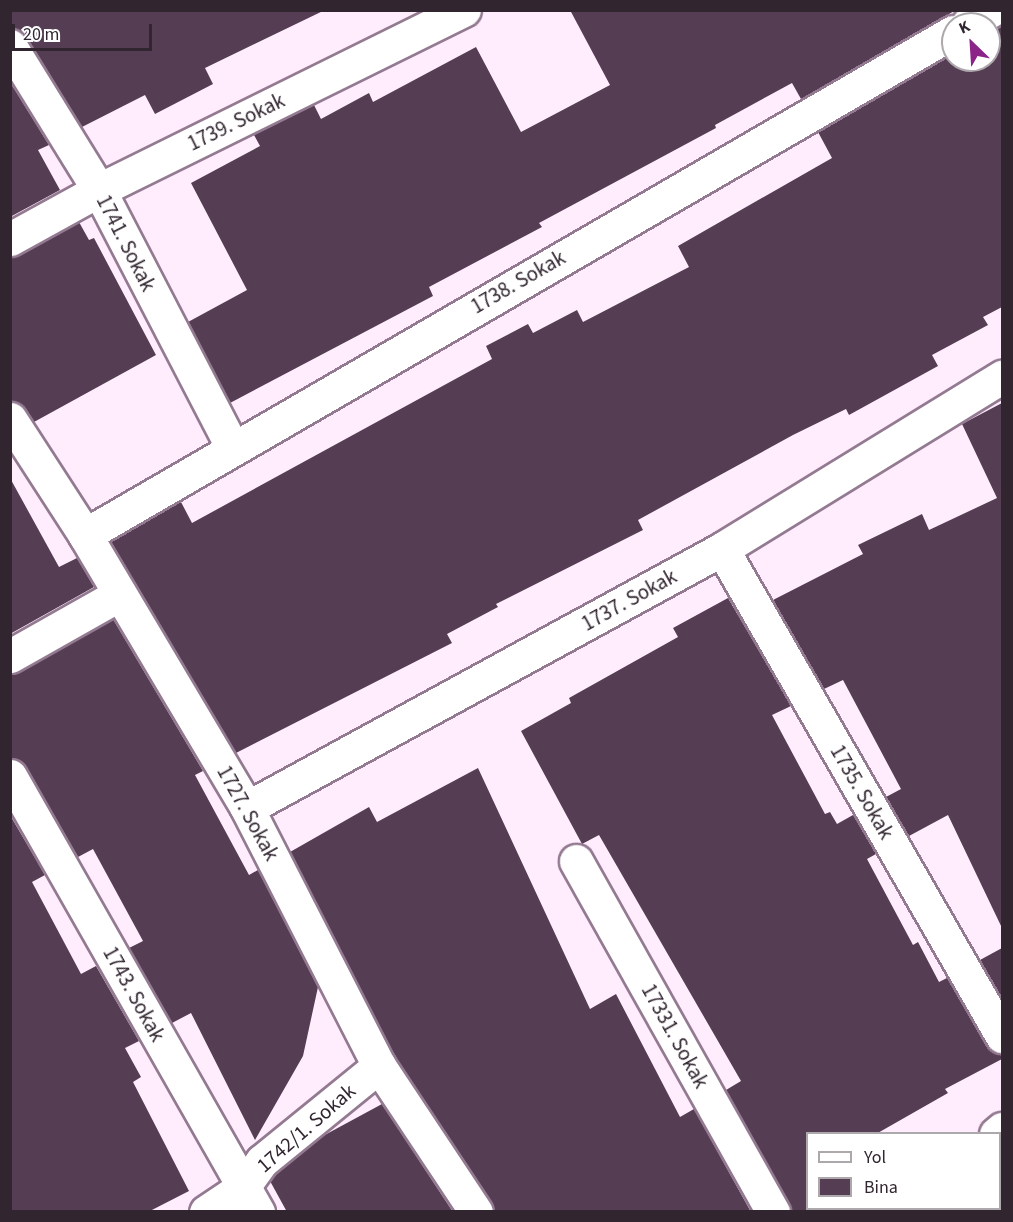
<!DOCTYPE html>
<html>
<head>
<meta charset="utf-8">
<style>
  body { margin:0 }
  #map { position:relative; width:1013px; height:1222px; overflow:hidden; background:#ffedfd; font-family:"Source Sans 3",sans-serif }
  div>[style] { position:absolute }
  .building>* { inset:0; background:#553e53 }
  .roads { filter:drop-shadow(2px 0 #937a91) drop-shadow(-2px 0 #937a91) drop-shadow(0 2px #937a91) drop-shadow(0 -2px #937a91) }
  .minor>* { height:33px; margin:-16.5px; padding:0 16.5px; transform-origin:16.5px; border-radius:16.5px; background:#fff }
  span { translate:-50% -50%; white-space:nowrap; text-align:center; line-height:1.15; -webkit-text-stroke:6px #fff; paint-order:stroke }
  .street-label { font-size:21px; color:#312630 }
  .frame { position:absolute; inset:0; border:12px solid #312630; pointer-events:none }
  .legend { position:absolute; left:806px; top:1132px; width:195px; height:78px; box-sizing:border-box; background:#fff; border:2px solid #ada8ac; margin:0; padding:8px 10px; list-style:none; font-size:18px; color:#312630 }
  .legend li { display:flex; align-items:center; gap:12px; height:30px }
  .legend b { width:30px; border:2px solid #ada8ac }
  .north { position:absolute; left:941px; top:12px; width:60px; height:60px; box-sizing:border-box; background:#fff; border:2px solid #ada8ac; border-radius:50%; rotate:335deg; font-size:16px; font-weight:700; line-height:24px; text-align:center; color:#312630 }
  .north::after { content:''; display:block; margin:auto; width:21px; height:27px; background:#8c2389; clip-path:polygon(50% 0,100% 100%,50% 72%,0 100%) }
  .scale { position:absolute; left:12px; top:24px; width:140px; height:27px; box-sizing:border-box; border:3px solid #312630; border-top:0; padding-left:8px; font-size:18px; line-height:21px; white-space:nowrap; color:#312630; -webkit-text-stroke:4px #fff; paint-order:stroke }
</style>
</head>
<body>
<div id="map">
  <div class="building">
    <i style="clip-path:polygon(10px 10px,325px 10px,205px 68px,213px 84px,155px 114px,145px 95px,82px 127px,26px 36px,10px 27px)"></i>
    <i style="clip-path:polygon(570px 10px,956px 10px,801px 99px,792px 83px,715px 125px,716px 128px,539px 223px,542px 227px,429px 287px,433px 296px,230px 403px,188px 322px,247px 290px,191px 183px,260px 146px,254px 135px,314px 105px,321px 119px,369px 93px,373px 102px,476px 47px,521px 132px,610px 85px)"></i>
    <i style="clip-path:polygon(1002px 24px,1002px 307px,983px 317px,988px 325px,932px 355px,938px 366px,849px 415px,846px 409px,793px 435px,638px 520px,643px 530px,496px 604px,498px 607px,447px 634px,452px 643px,236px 753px,111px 542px,181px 502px,192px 523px,492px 359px,486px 346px,528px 324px,533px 333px,577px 310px,583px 322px,689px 267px,678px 246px,832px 158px,818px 132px,953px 54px,953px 60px,989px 60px,989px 33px)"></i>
    <i style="clip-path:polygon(10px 82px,49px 145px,38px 150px,60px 190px,10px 217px)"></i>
    <i style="clip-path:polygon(79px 222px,89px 240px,94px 238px,156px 355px,34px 422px,19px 403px,10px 400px,10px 258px)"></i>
    <i style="clip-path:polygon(1002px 403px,1002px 928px,948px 815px,909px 836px,886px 797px,901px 789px,843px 680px,824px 689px,773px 600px,863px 554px,858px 545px,922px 514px,929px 530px,997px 498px,962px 424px)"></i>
    <i style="clip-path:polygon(10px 478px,59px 567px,77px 558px,94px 587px,10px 634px)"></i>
    <i style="clip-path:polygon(728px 598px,791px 706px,772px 715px,825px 814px,830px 812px,837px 824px,853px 815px,876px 854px,867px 859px,913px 945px,918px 942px,939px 982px,947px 978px,986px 1046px,1002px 1055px,1002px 1059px,945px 1089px,948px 1093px,876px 1134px,807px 1134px,807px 1212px,792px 1212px,726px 1090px,741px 1081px,599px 835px,582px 844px,521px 731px,571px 703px,569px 698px,678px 637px,673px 628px)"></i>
    <i style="clip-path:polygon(113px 619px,203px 771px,195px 775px,249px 875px,258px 870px,318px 987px,303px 1056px,255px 1140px,191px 1013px,172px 1023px,129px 948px,143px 941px,93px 849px,78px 857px,26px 767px,10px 757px,10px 675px)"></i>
    <i style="clip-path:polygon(478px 768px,590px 1009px,616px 994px,680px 1117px,694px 1109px,751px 1212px,495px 1212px,395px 1057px,290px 852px,369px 807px,377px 822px)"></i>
    <i style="clip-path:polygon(10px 815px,45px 875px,32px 882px,81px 974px,96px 966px,139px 1041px,125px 1048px,141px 1077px,133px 1082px,189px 1191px,148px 1212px,10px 1212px)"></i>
    <i style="clip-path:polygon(1002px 948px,1002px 999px,980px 960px)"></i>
    <i style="clip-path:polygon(382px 1104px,453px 1212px,287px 1212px,270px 1181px,276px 1174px,321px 1137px)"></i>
  </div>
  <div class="roads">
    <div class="minor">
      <i style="left:968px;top:24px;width:27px;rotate:-31deg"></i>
      <i style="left:10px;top:46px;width:169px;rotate:58.3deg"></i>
      <i style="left:99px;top:190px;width:289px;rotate:62.6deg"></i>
      <i style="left:10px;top:239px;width:102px;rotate:-28.8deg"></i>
      <i style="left:99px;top:190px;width:407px;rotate:-26.3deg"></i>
      <i style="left:10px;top:419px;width:138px;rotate:57.1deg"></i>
      <i style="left:85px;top:535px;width:317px;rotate:59.3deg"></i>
      <i style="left:247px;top:808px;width:290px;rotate:62.9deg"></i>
      <i style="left:379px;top:1066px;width:175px;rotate:56.4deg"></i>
      <i style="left:85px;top:535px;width:1003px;rotate:-30.09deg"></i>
      <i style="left:722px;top:549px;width:562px;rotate:60.1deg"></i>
      <i style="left:10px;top:656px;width:126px;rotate:-29.4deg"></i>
      <i style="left:10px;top:776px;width:502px;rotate:60.37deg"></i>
      <i style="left:247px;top:808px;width:541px;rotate:-28.6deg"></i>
      <i style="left:722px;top:549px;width:329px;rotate:-31.6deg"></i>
      <i style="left:576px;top:861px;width:403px;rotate:60.7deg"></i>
      <i style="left:996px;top:1134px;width:8px;rotate:-40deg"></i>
      <i style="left:206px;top:1212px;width:45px;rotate:-34deg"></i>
      <i style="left:243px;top:1187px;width:32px;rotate:-54deg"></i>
      <i style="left:262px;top:1161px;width:151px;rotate:-39.1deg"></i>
      <i style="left:875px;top:1212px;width:6px;rotate:-39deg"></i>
    </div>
  </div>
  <div class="street-label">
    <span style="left:236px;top:122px;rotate:-26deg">1739. Sokak</span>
    <span style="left:126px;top:243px;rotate:63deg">1741. Sokak</span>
    <span style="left:518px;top:282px;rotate:-30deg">1738. Sokak</span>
    <span style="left:629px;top:600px;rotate:-29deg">1737. Sokak</span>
    <span style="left:862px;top:792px;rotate:60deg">1735. Sokak</span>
    <span style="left:248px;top:813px;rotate:61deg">1727. Sokak</span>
    <span style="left:134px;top:994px;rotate:61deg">1743. Sokak</span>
    <span style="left:675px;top:1036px;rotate:61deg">17331. Sokak</span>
    <span style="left:306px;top:1128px;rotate:-41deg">1742/1. Sokak</span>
  </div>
  <div class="frame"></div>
  <ul class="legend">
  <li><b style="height:8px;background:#fff"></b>Yol</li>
  <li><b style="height:16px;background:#553e53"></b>Bina</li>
  </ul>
  <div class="north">K</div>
  <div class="scale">20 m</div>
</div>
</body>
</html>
